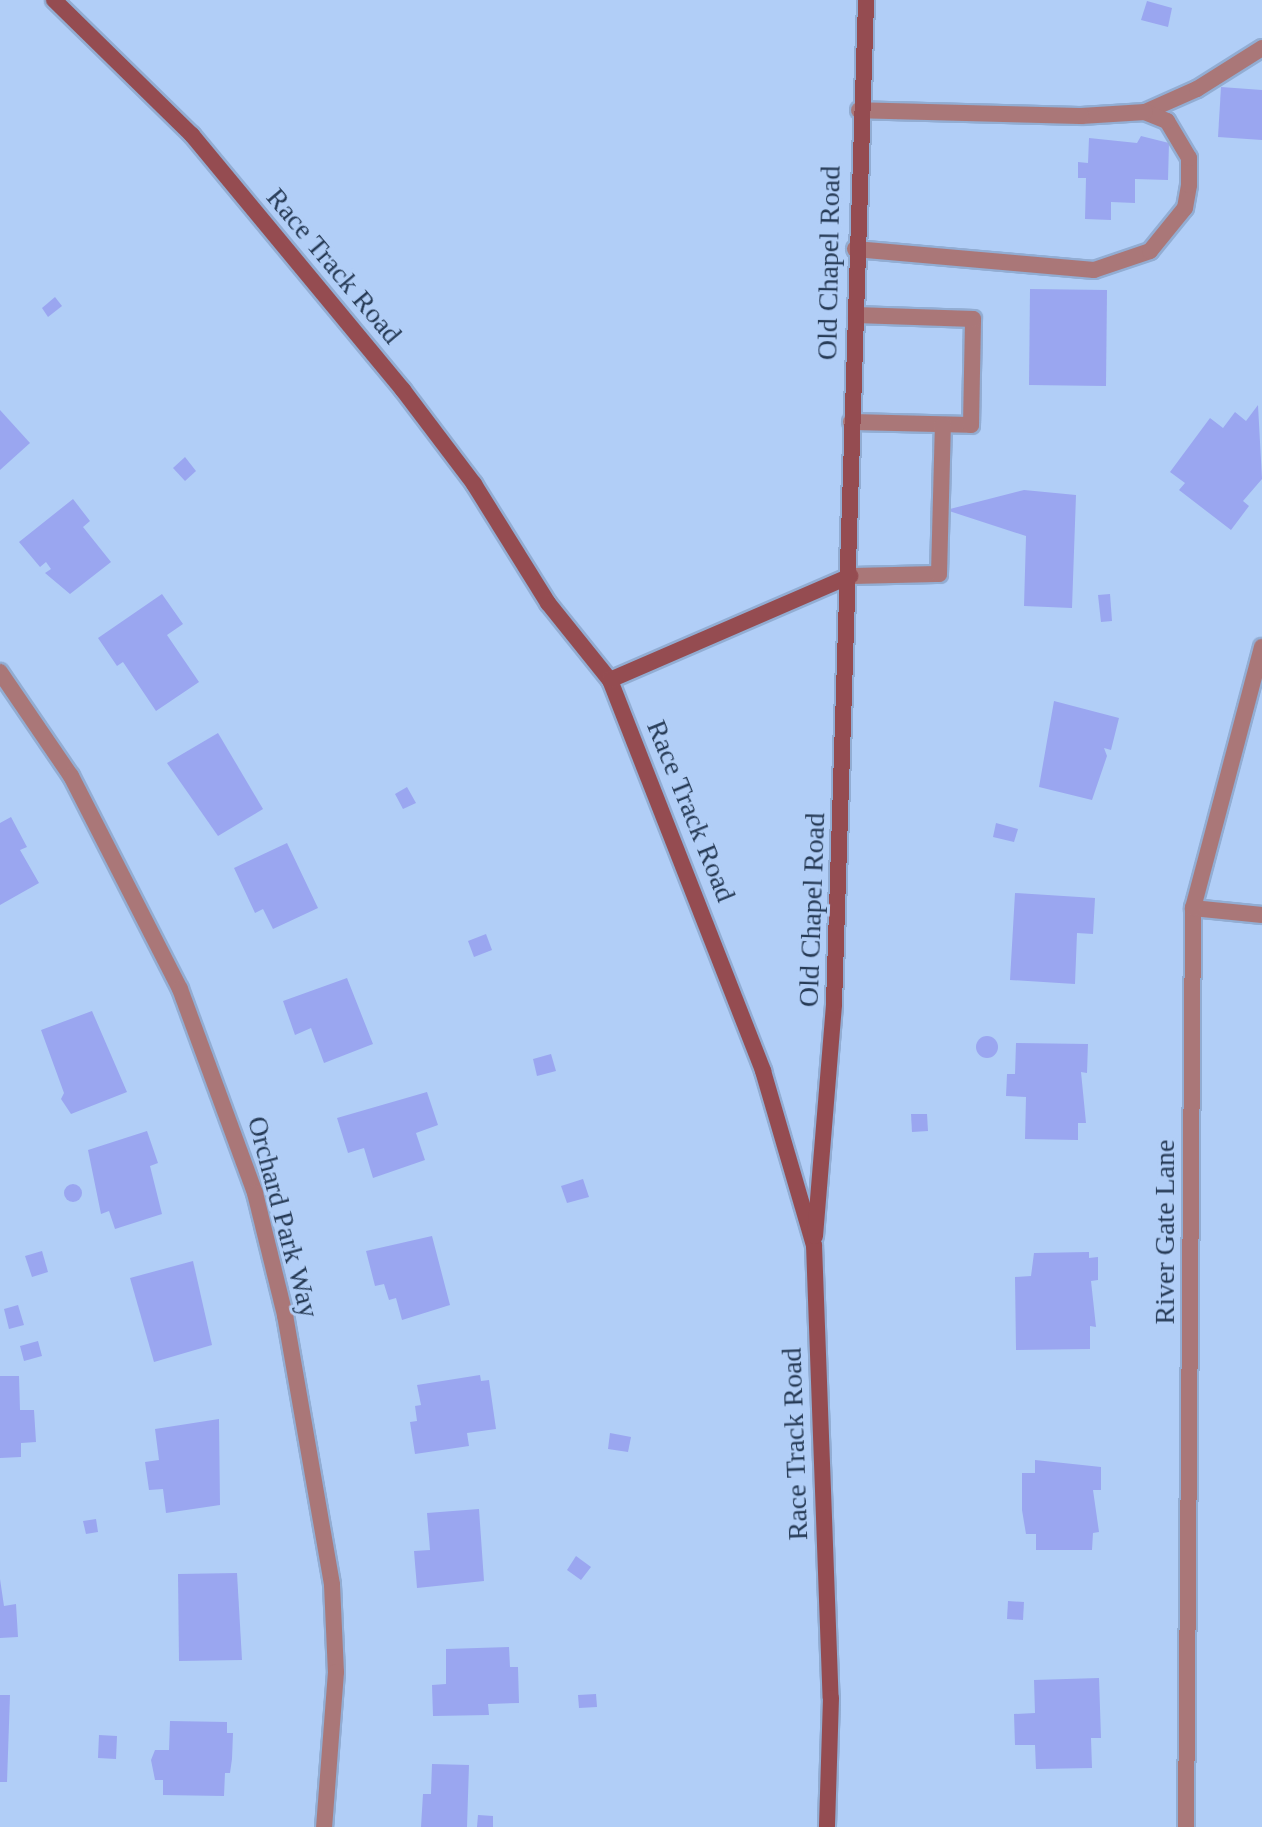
<!DOCTYPE html>
<html>
<head>
<meta charset="utf-8">
<style>
  body { margin:0 }
  #map { position:relative; width:1262px; height:1827px; overflow:hidden; background:#b1cef7; font-family:"Times New Roman",serif }
  div>[style] { position:absolute }
  .building>* { inset:0; background:#9aa6f0 }
  .round { border-radius:50% }
  .roads { filter:drop-shadow(2px 0 #92add3) drop-shadow(-2px 0 #92add3) drop-shadow(0 2px #92add3) drop-shadow(0 -2px #92add3) }
  .lane>* { height:16px; margin:-8px; padding:0 8px; transform-origin:8px; border-radius:8px; background:#aa7778 }
  .street>* { height:16px; margin:-8px; padding:0 8px; transform-origin:8px; border-radius:8px; background:#aa7778 }
  .secondary>* { height:16px; margin:-8px; padding:0 8px; transform-origin:8px; border-radius:8px; background:#954c51 }
  span { translate:-50% -50%; white-space:nowrap; text-align:center; line-height:1.15; -webkit-text-stroke:6px #b1cef7; paint-order:stroke }
  .street-label { font-size:28px; color:#263a55 }
</style>
</head>
<body>
<div id="map">
  <div class="building">
    <i style="clip-path:polygon(1147px 1px,1172px 8px,1168px 27px,1141px 20px)"></i>
    <i style="clip-path:polygon(1221px 87px,1262px 90px,1262px 140px,1218px 137px)"></i>
    <i style="clip-path:polygon(1141px 136px,1169px 143px,1168px 180px,1135px 179px,1135px 203px,1111px 202px,1111px 220px,1085px 219px,1086px 178px,1078px 178px,1078px 162px,1088px 163px,1089px 138px,1137px 143px)"></i>
    <i style="clip-path:polygon(1030px 289px,1107px 290px,1106px 386px,1029px 385px)"></i>
    <i style="clip-path:polygon(55px 297px,62px 306px,48px 317px,42px 308px)"></i>
    <i style="clip-path:polygon(1258px 405px,1262px 479px,1243px 501px,1249px 506px,1231px 530px,1179px 490px,1185px 483px,1170px 472px,1210px 418px,1223px 428px,1235px 412px,1246px 421px)"></i>
    <i style="clip-path:polygon(0 410px,30px 443px,0 470px)"></i>
    <i style="clip-path:polygon(185px 457px,196px 471px,185px 481px,173px 468px)"></i>
    <i style="clip-path:polygon(1024px 490px,1076px 495px,1072px 608px,1024px 606px,1026px 536px,946px 510px)"></i>
    <i style="clip-path:polygon(73px 499px,90px 521px,83px 527px,111px 562px,70px 594px,45px 573px,51px 569px,46px 562px,40px 567px,19px 542px)"></i>
    <i style="clip-path:polygon(162px 594px,183px 624px,167px 635px,199px 682px,156px 711px,123px 662px,117px 666px,98px 638px)"></i>
    <i style="clip-path:polygon(1110px 594px,1112px 621px,1101px 622px,1098px 595px)"></i>
    <i style="clip-path:polygon(1054px 701px,1119px 718px,1111px 750px,1104px 748px,1107px 756px,1092px 800px,1039px 787px)"></i>
    <i style="clip-path:polygon(218px 733px,263px 809px,218px 836px,167px 763px)"></i>
    <i style="clip-path:polygon(407px 787px,416px 803px,403px 809px,395px 794px)"></i>
    <i style="clip-path:polygon(11px 817px,27px 847px,20px 850px,39px 883px,0 905px,0 823px)"></i>
    <i style="clip-path:polygon(996px 823px,1018px 829px,1014px 842px,993px 837px)"></i>
    <i style="clip-path:polygon(287px 843px,318px 908px,273px 929px,263px 909px,255px 913px,234px 868px)"></i>
    <i style="clip-path:polygon(1015px 893px,1095px 898px,1093px 934px,1077px 933px,1075px 984px,1010px 980px)"></i>
    <i style="clip-path:polygon(486px 934px,492px 950px,474px 957px,468px 941px)"></i>
    <i style="clip-path:polygon(347px 978px,373px 1044px,324px 1063px,311px 1028px,295px 1035px,283px 1001px)"></i>
    <i style="clip-path:polygon(92px 1011px,127px 1092px,71px 1114px,61px 1099px,64px 1093px,41px 1030px)"></i>
    <i class="round" style="left:976px;top:1036px;width:22px;height:22px"></i>
    <i style="clip-path:polygon(1016px 1043px,1088px 1044px,1087px 1073px,1081px 1072px,1086px 1123px,1078px 1123px,1078px 1140px,1025px 1139px,1026px 1097px,1006px 1096px,1007px 1074px,1015px 1074px)"></i>
    <i style="clip-path:polygon(551px 1054px,556px 1071px,537px 1076px,533px 1059px)"></i>
    <i style="clip-path:polygon(427px 1092px,438px 1125px,416px 1133px,425px 1160px,373px 1178px,364px 1148px,348px 1153px,337px 1118px)"></i>
    <i style="clip-path:polygon(911px 1114px,927px 1114px,928px 1131px,912px 1132px)"></i>
    <i style="clip-path:polygon(147px 1131px,158px 1163px,150px 1166px,162px 1214px,115px 1229px,109px 1211px,101px 1214px,88px 1150px)"></i>
    <i style="clip-path:polygon(583px 1179px,589px 1197px,567px 1203px,561px 1186px)"></i>
    <i class="round" style="left:64px;top:1184px;width:18px;height:18px"></i>
    <i style="clip-path:polygon(432px 1236px,450px 1305px,402px 1320px,396px 1298px,389px 1300px,384px 1284px,375px 1286px,366px 1251px)"></i>
    <i style="clip-path:polygon(42px 1251px,48px 1272px,32px 1277px,25px 1256px)"></i>
    <i style="clip-path:polygon(1089px 1252px,1089px 1258px,1098px 1257px,1098px 1280px,1091px 1281px,1096px 1327px,1090px 1326px,1090px 1349px,1016px 1350px,1015px 1277px,1031px 1276px,1034px 1253px)"></i>
    <i style="clip-path:polygon(193px 1261px,212px 1345px,154px 1362px,130px 1278px)"></i>
    <i style="clip-path:polygon(18px 1305px,24px 1325px,9px 1329px,4px 1309px)"></i>
    <i style="clip-path:polygon(38px 1341px,42px 1356px,24px 1361px,20px 1346px)"></i>
    <i style="clip-path:polygon(480px 1375px,481px 1381px,489px 1380px,496px 1429px,467px 1433px,469px 1446px,415px 1454px,410px 1422px,417px 1421px,415px 1406px,421px 1405px,417px 1385px)"></i>
    <i style="clip-path:polygon(0 1376px,19px 1376px,20px 1410px,34px 1410px,36px 1442px,21px 1443px,21px 1457px,0 1458px)"></i>
    <i style="clip-path:polygon(219px 1419px,220px 1505px,166px 1513px,163px 1489px,149px 1490px,145px 1462px,159px 1460px,155px 1429px)"></i>
    <i style="clip-path:polygon(610px 1433px,631px 1437px,628px 1452px,608px 1449px)"></i>
    <i style="clip-path:polygon(1035px 1460px,1101px 1467px,1101px 1490px,1093px 1490px,1099px 1532px,1093px 1533px,1092px 1550px,1036px 1550px,1036px 1534px,1026px 1534px,1022px 1510px,1022px 1473px,1035px 1473px)"></i>
    <i style="clip-path:polygon(479px 1509px,484px 1581px,417px 1588px,414px 1551px,430px 1550px,427px 1513px)"></i>
    <i style="clip-path:polygon(96px 1519px,98px 1532px,86px 1534px,83px 1521px)"></i>
    <i style="clip-path:polygon(576px 1556px,591px 1567px,581px 1580px,567px 1570px)"></i>
    <i style="clip-path:polygon(237px 1573px,242px 1660px,179px 1661px,178px 1574px)"></i>
    <i style="clip-path:polygon(0 1579px,4px 1606px,16px 1604px,18px 1637px,0 1638px)"></i>
    <i style="clip-path:polygon(1008px 1601px,1024px 1602px,1023px 1620px,1007px 1619px)"></i>
    <i style="clip-path:polygon(509px 1647px,510px 1667px,518px 1667px,519px 1703px,488px 1704px,489px 1715px,433px 1716px,432px 1685px,446px 1684px,446px 1649px)"></i>
    <i style="clip-path:polygon(1099px 1678px,1101px 1738px,1091px 1738px,1092px 1768px,1036px 1769px,1035px 1745px,1015px 1745px,1014px 1714px,1035px 1713px,1034px 1680px)"></i>
    <i style="clip-path:polygon(596px 1694px,597px 1707px,579px 1708px,578px 1695px)"></i>
    <i style="clip-path:polygon(0 1695px,10px 1695px,7px 1782px,0 1782px)"></i>
    <i style="clip-path:polygon(170px 1721px,227px 1722px,227px 1733px,233px 1733px,232px 1759px,230px 1773px,225px 1773px,224px 1796px,163px 1795px,163px 1780px,155px 1780px,151px 1760px,155px 1750px,169px 1750px)"></i>
    <i style="clip-path:polygon(99px 1735px,117px 1736px,116px 1759px,98px 1758px)"></i>
    <i style="clip-path:polygon(432px 1764px,469px 1765px,467px 1827px,421px 1827px,423px 1794px,431px 1794px)"></i>
    <i style="clip-path:polygon(478px 1815px,493px 1816px,493px 1827px,477px 1827px)"></i>
  </div>
  <div class="roads">
    <div class="lane">
      <i style="left:1145px;top:112px;width:57px;rotate:-23.9deg"></i>
      <i style="left:1197px;top:89px;width:77px;rotate:-32.2deg"></i>
      <i style="left:855px;top:249px;width:240px;rotate:5deg"></i>
      <i style="left:1094px;top:270px;width:59px;rotate:-18.7deg"></i>
      <i style="left:1150px;top:251px;width:55px;rotate:-50.9deg"></i>
      <i style="left:1185px;top:208px;width:23px;rotate:-80deg"></i>
      <i style="left:1189px;top:185px;width:27px;rotate:-90deg"></i>
      <i style="left:1189px;top:158px;width:43px;rotate:-120.7deg"></i>
      <i style="left:1167px;top:121px;width:24px;rotate:-158deg"></i>
      <i style="left:1145px;top:112px;width:64px;rotate:176.4deg"></i>
      <i style="left:1081px;top:116px;width:222px;rotate:-178.5deg"></i>
      <i style="left:851px;top:422px;width:120px;rotate:1.4deg"></i>
      <i style="left:971px;top:425px;width:106px;rotate:-88.9deg"></i>
      <i style="left:973px;top:319px;width:117px;rotate:-178deg"></i>
      <i style="left:850px;top:576px;width:89px;rotate:-1.3deg"></i>
      <i style="left:939px;top:574px;width:149px;rotate:-88.5deg"></i>
    </div>
    <div class="street">
      <i style="left:0;top:672px;width:126px;rotate:55.7deg"></i>
      <i style="left:71px;top:776px;width:239px;rotate:62.9deg"></i>
      <i style="left:180px;top:989px;width:217px;rotate:69.8deg"></i>
      <i style="left:255px;top:1193px;width:126px;rotate:76.2deg"></i>
      <i style="left:285px;top:1315px;width:274px;rotate:80.1deg"></i>
      <i style="left:332px;top:1585px;width:87px;rotate:87.4deg"></i>
      <i style="left:336px;top:1672px;width:155px;rotate:94.4deg"></i>
      <i style="left:1193px;top:908px;width:69px;rotate:5.8deg"></i>
      <i style="left:1186px;top:1827px;width:919px;rotate:-89.56deg"></i>
      <i style="left:1193px;top:908px;width:270px;rotate:-75.2deg"></i>
    </div>
    <div class="secondary">
      <i style="left:54px;top:0;width:193px;rotate:44.4deg"></i>
      <i style="left:192px;top:135px;width:331px;rotate:50.4deg"></i>
      <i style="left:403px;top:390px;width:118px;rotate:52.9deg"></i>
      <i style="left:474px;top:484px;width:140px;rotate:58.1deg"></i>
      <i style="left:548px;top:603px;width:99px;rotate:51.2deg"></i>
      <i style="left:610px;top:680px;width:420px;rotate:68.6deg"></i>
      <i style="left:763px;top:1071px;width:181px;rotate:73.7deg"></i>
      <i style="left:814px;top:1245px;width:453px;rotate:87.9deg"></i>
      <i style="left:831px;top:1698px;width:129px;rotate:91.8deg"></i>
      <i style="left:610px;top:680px;width:262px;rotate:-23.4deg"></i>
      <i style="left:815px;top:1236px;width:233px;rotate:-85.3deg"></i>
      <i style="left:834px;top:1004px;width:1005px;rotate:-88.17deg"></i>
    </div>
  </div>
  <div class="street-label">
    <span style="left:829px;top:263px;rotate:-89deg">Old Chapel Road</span>
    <span style="left:334px;top:266px;rotate:50deg">Race Track Road</span>
    <span style="left:691px;top:811px;rotate:68deg">Race Track Road</span>
    <span style="left:812px;top:910px;rotate:-88deg">Old Chapel Road</span>
    <span style="left:283px;top:1217px;rotate:75deg">Orchard Park Way</span>
    <span style="left:1165px;top:1232px;rotate:-90deg">River Gate Lane</span>
    <span style="left:795px;top:1444px;rotate:-92deg">Race Track Road</span>
  </div>
</div>
</body>
</html>
